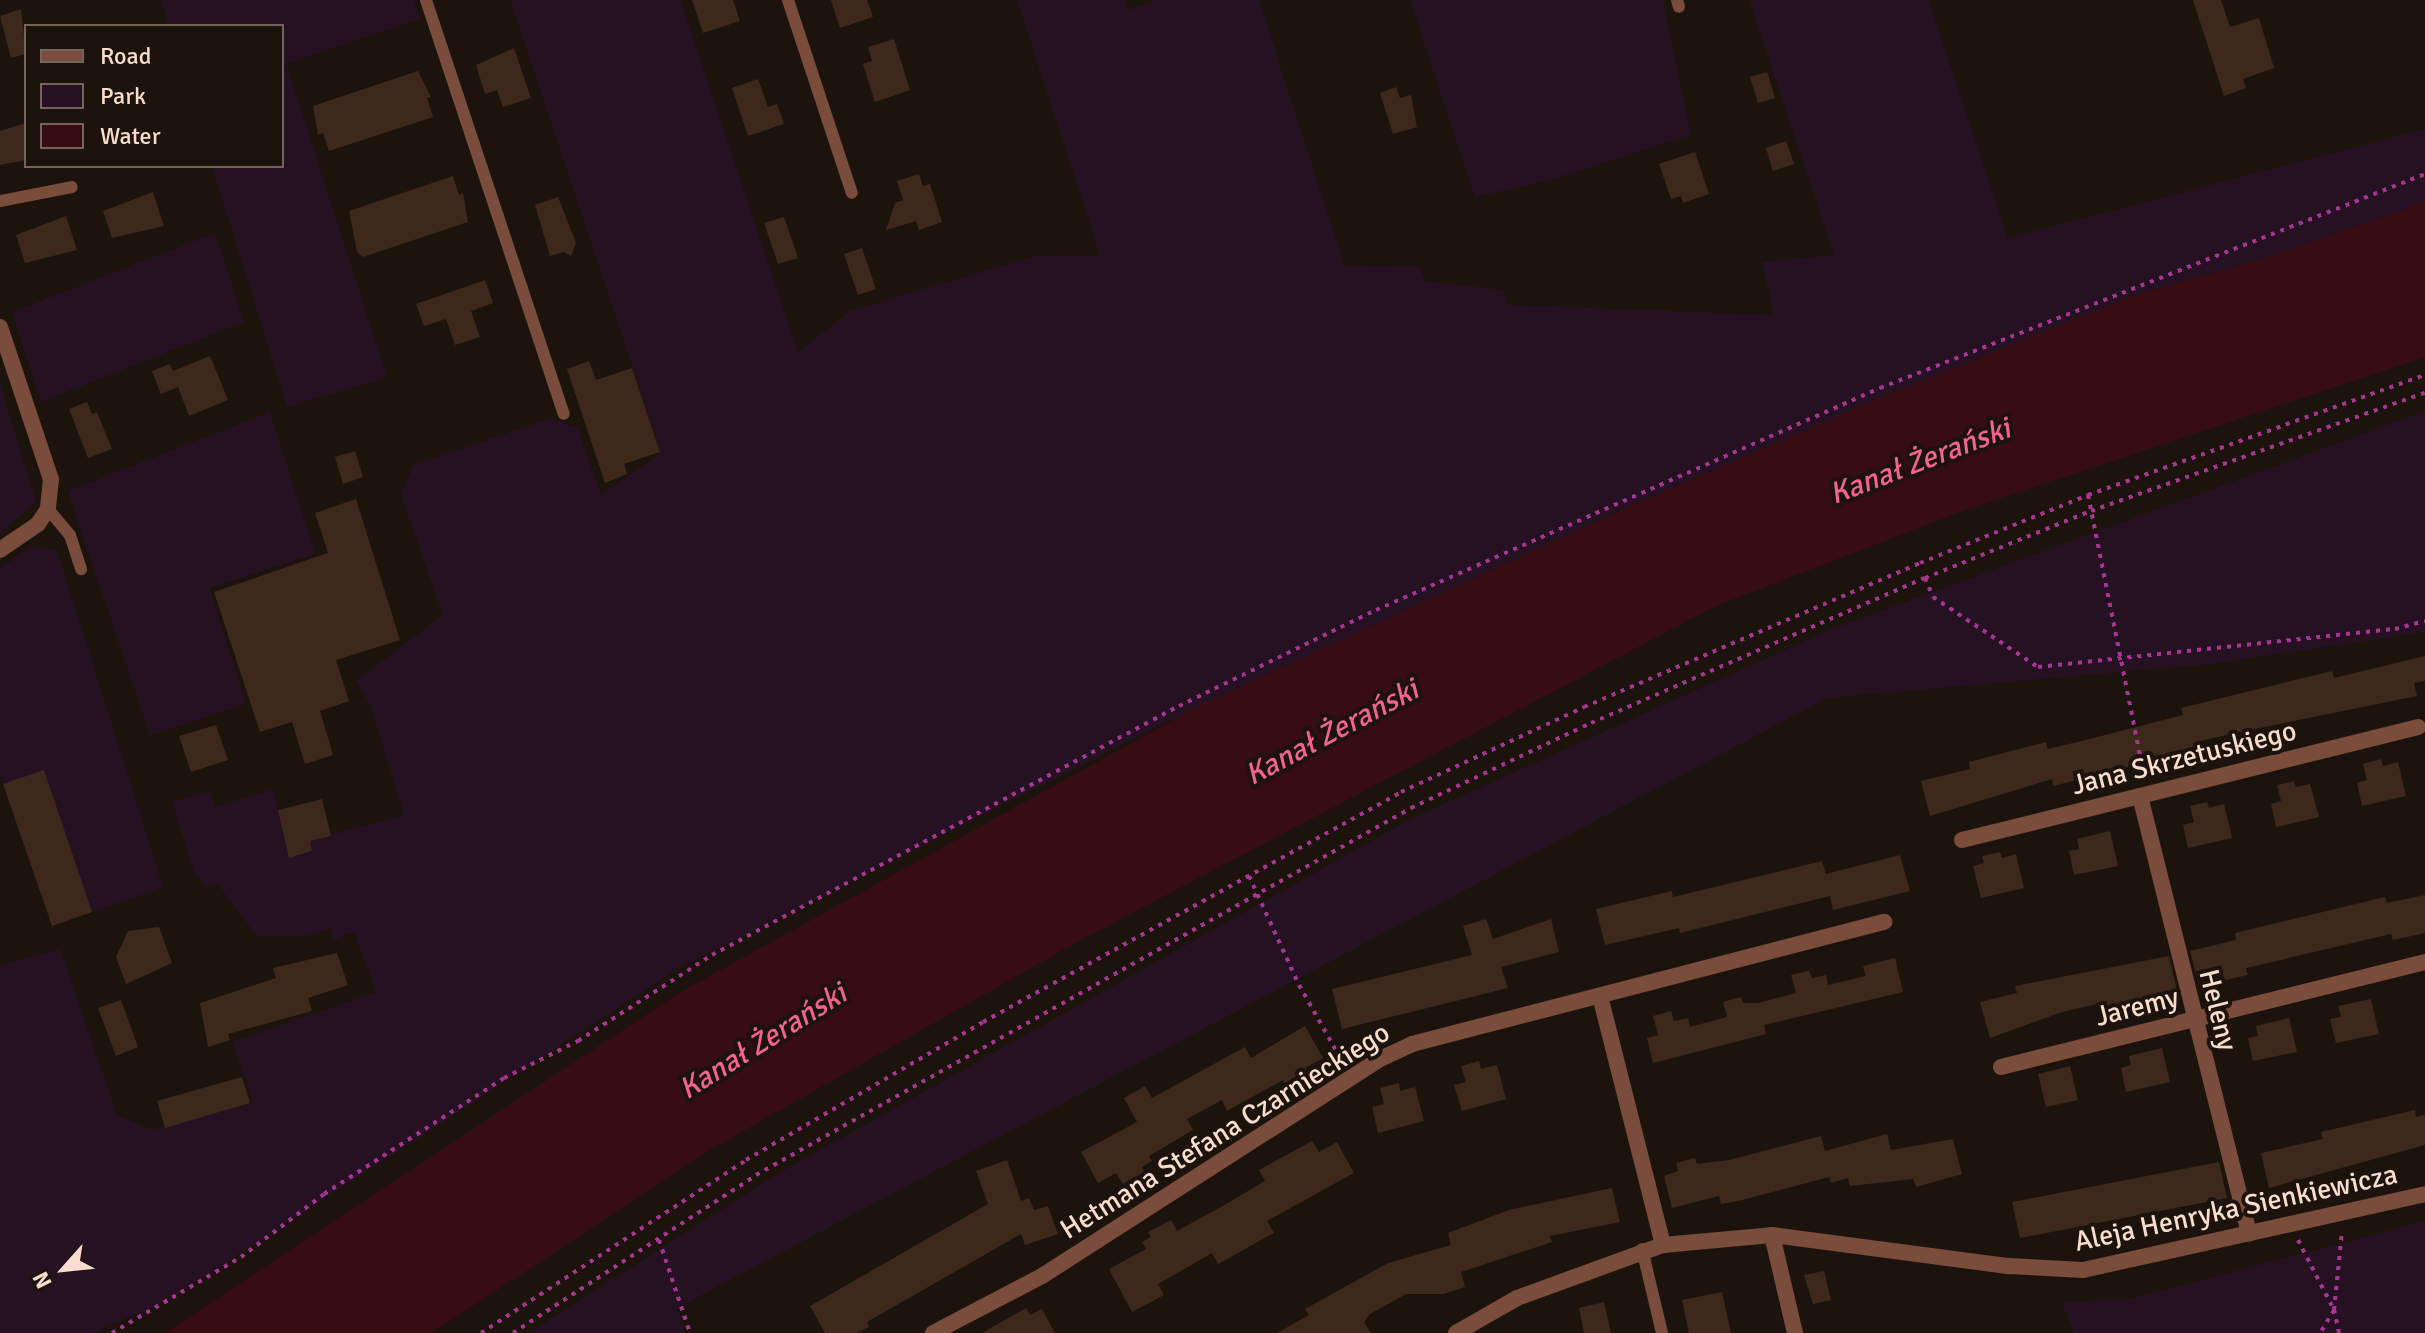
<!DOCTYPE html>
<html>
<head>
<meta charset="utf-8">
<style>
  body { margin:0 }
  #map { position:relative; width:2425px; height:1333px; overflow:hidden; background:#1d130d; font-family:Signika,sans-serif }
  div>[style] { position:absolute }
  .green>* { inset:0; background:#261122 }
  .water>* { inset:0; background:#370c12 }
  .building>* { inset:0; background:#3d291b }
  .path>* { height:4px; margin-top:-2px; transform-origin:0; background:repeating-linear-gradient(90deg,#a73593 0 4px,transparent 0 10px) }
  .lane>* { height:12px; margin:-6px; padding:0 6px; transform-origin:6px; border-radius:6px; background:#794c3b }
  .street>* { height:16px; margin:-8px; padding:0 8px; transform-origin:8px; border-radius:8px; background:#794c3b }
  span { translate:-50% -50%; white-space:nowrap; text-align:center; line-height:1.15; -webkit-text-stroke:8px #1d130d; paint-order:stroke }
  .street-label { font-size:28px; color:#fbddcd }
  .water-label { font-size:30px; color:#f4628f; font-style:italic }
  .legend { position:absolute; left:24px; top:24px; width:260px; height:144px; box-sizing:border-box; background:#1d130d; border:2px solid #76645a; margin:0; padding:10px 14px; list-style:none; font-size:24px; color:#fbddcd }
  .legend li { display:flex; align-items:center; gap:16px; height:40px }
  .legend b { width:40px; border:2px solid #76645a }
  .north { position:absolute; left:24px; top:1229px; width:80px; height:80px; -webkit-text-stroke:6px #1d130d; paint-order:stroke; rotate:243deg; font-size:22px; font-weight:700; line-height:32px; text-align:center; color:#fbddcd }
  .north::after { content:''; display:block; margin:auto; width:28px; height:36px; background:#fbddcd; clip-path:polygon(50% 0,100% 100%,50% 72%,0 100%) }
</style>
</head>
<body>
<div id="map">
  <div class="green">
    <i style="clip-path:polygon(161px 0,414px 0,420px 19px,286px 64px,387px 377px,287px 407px,212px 166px,282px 166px,282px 26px,169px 26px)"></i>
    <i style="clip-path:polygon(510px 0,680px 0,798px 352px,850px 311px,1036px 256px,1100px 255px,1017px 0,1125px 0,1128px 10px,1157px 0,1259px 0,1344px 265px,1419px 267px,1425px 281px,1503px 290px,1509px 305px,1774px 315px,1762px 262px,1834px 255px,1749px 0,1928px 0,2008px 238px,2425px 129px,2425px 202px,2269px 257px,2132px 296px,1633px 505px,1193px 709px,679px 968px,167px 1301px,90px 1333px,0 1333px,0 966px,60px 949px,117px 1115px,152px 1130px,253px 1103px,233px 1042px,376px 992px,354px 932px,334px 940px,330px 928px,306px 936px,257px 936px,217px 883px,207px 887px,195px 874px,172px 802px,210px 791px,215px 808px,273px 789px,290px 858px,312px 851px,310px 841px,404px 815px,371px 706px,356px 681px,443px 615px,401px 495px,413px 465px,553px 418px,577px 428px,601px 495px,661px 453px)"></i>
    <i style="clip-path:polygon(1410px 0,1663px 0,1691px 135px,1546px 181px,1475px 197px)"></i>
    <i style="clip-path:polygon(215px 233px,244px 322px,41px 402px,12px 312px)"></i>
    <i style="clip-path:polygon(0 384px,36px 502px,0 533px)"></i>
    <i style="clip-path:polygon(2425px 411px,2425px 632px,2210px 664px,1827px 698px,677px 1308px,685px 1333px,529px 1333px,774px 1176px,1413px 818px,1827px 631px)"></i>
    <i style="clip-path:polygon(270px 412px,315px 554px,209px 588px,246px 704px,150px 736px,68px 491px)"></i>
    <i style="clip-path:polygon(32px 546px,57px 551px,163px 887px,52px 926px,0 776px,0 568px)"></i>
    <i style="clip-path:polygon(2425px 1221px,2425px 1333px,2074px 1333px,2062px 1302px,2130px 1299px)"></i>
  </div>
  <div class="water">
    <i style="clip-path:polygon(2425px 202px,2425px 357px,1965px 510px,1718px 605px,1077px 942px,708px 1151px,432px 1333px,165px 1333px,679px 993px,1193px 709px,1633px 505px,1878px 399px,2132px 296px,2269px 257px)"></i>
  </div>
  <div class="building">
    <i style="clip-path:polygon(692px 0,733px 0,740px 21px,703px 33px)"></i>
    <i style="clip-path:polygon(831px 0,867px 0,873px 17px,840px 28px)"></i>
    <i style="clip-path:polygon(2193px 0,2221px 0,2230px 27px,2259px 18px,2274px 68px,2243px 79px,2246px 88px,2224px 96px)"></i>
    <i style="clip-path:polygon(21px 9px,26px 54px,11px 58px,0 16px)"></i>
    <i style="clip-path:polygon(894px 39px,910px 90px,875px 102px,863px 64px,872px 61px,868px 47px)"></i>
    <i style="clip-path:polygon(514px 48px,531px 98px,503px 107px,497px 90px,485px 94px,476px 65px)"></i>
    <i style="clip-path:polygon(418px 71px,431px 97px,427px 98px,433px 117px,329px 151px,323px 133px,318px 135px,313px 106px)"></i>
    <i style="clip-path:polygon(1767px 72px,1775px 98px,1758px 103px,1750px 77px)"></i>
    <i style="clip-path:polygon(758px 79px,768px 107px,777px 104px,784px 124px,748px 136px,732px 88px)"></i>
    <i style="clip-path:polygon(1396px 87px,1400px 98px,1411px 95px,1417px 127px,1393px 134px,1380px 93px)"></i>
    <i style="clip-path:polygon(26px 123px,26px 160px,0 165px,0 131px)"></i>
    <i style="clip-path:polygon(1786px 141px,1794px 164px,1773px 171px,1766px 148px)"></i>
    <i style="clip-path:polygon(1695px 152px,1709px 194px,1683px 203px,1681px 196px,1671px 199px,1659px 164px)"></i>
    <i style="clip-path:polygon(919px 174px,923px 186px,930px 184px,942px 222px,919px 230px,916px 221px,886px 230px,895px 203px,903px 200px,897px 181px)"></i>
    <i style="clip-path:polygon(453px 176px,459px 195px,463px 193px,468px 222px,363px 257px,357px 252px,349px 211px)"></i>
    <i style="clip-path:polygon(153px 192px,164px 226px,112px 238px,103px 211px)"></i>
    <i style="clip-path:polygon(558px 197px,576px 243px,571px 256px,564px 252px,550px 256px,535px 205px)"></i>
    <i style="clip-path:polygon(66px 216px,77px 250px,25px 263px,16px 235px)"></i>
    <i style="clip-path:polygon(784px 217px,798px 258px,778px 264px,764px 223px)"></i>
    <i style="clip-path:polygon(862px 248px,876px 289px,858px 295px,844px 254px)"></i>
    <i style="clip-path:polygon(485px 280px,493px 303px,471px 311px,480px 337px,455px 345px,446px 319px,424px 326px,416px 304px)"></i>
    <i style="clip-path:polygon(210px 356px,228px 400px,189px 416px,178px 387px,161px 394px,152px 371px,170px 364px,173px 371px)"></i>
    <i style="clip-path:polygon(589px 361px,596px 380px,632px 368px,660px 452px,624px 464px,627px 474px,605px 483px,567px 369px)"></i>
    <i style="clip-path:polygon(87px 402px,92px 414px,97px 412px,112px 449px,88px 458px,69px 409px)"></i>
    <i style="clip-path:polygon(355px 451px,363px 477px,343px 484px,335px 457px)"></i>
    <i style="clip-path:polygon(356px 499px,400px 640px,336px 660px,349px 701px,320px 711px,333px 755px,305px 764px,292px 722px,260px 732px,214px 592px,328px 553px,315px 513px)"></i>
    <i style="clip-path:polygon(2425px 656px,2425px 681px,2414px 683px,2417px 696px,2230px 734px,2193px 743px,2195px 750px,2053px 786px,2052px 779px,1930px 816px,1921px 781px,1970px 769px,1969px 762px,2046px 742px,2047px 749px,2082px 741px,2183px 715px,2181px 708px,2332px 671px,2334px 678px)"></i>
    <i style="clip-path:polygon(216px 725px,228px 760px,191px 772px,179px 736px)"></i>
    <i style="clip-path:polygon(2381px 759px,2383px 766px,2398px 762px,2406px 796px,2362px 806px,2357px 783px,2367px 780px,2363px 764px)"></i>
    <i style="clip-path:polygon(44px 770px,92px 912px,52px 926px,3px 784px)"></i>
    <i style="clip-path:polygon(2294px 781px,2296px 787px,2310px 784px,2319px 817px,2276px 827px,2271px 804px,2281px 801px,2277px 785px)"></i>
    <i style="clip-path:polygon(322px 799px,331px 836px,310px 841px,312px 851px,289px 858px,278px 810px)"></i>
    <i style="clip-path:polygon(2207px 802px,2209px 808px,2224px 804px,2232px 838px,2188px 848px,2183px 825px,2194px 822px,2190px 806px)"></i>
    <i style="clip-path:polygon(2110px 831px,2118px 866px,2074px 875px,2069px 851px,2079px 849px,2077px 839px)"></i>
    <i style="clip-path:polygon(2000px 852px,2002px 858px,2016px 854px,2024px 888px,1981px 898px,1973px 866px,1984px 863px,1982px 856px)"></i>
    <i style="clip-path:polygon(1900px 855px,1910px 891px,1833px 910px,1830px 896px,1680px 933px,1679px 928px,1605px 945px,1596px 909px,1672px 891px,1673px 897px,1822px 861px,1826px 874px)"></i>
    <i style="clip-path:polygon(2425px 895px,2425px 933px,2393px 940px,2391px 934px,2246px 968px,2248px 975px,2199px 986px,2190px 951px,2236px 940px,2235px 933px,2385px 897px,2387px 903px)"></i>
    <i style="clip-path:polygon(1486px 919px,1493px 939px,1551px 919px,1559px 952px,1501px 967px,1508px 988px,1342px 1029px,1332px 989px,1472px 955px,1463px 926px)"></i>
    <i style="clip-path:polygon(159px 927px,172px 963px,126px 984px,116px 957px,128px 931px)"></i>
    <i style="clip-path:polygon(337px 953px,348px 985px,308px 998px,312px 1011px,228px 1034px,230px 1040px,208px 1047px,200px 1003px,276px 978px,273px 968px)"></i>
    <i style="clip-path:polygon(2169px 956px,2177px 991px,2099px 1010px,2097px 1004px,2062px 1012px,1990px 1038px,1980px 1002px,2017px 993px,2015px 986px)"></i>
    <i style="clip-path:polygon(1895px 958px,1903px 992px,1764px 1025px,1766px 1034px,1653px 1063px,1647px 1038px,1658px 1035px,1653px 1016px,1671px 1011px,1674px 1021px,1688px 1018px,1690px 1027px,1727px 1017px,1723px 1002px,1741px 997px,1743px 1003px,1758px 1003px,1796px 993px,1791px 975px,1809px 971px,1812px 978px,1826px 975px,1828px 985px,1866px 976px,1863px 966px)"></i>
    <i style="clip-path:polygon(2371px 999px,2379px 1034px,2336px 1043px,2330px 1019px,2341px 1017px,2338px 1006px)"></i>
    <i style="clip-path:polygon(121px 1000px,138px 1047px,116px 1056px,98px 1008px)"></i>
    <i style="clip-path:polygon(2289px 1018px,2297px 1052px,2253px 1061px,2248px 1038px,2258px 1036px,2256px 1026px)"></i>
    <i style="clip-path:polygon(1305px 1026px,1323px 1058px,1305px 1068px,1311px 1080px,1289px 1092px,1283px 1080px,1227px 1111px,1222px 1100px,1187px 1119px,1193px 1130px,1149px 1156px,1152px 1161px,1142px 1167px,1144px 1172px,1123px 1184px,1116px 1173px,1098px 1183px,1081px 1152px,1137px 1122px,1124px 1098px,1145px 1086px,1152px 1098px,1245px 1047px,1251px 1058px)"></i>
    <i style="clip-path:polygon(2162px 1048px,2170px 1082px,2126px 1092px,2121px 1068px,2131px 1065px,2129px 1056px)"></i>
    <i style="clip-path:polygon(1479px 1061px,1481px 1069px,1497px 1065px,1506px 1099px,1462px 1111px,1454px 1085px,1466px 1082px,1461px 1066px)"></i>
    <i style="clip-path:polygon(2070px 1066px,2078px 1100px,2046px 1107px,2038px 1074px)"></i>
    <i style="clip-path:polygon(242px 1077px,250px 1103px,165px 1128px,157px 1101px)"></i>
    <i style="clip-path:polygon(1399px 1083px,1400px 1091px,1415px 1087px,1424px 1121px,1378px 1133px,1372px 1107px,1384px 1104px,1380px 1088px)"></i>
    <i style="clip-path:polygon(2415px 1110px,2416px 1117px,2425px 1115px,2425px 1145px,2269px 1188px,2261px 1153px,2323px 1139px,2321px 1132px)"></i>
    <i style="clip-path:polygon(1887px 1134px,1891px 1150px,1953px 1139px,1962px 1174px,1916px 1187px,1913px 1179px,1850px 1186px,1848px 1178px,1831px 1183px,1829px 1177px,1738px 1201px,1721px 1204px,1719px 1196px,1672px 1208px,1664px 1176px,1678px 1171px,1676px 1163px,1695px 1158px,1697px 1164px,1729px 1160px,1821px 1136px,1825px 1151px)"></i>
    <i style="clip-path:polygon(1312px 1141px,1319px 1152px,1337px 1142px,1354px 1173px,1267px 1221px,1274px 1233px,1245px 1249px,1218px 1264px,1212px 1253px,1158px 1284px,1164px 1295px,1132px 1312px,1109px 1269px,1146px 1249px,1142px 1242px,1151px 1237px,1148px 1232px,1171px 1220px,1177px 1231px,1221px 1207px,1265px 1181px,1259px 1170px)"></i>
    <i style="clip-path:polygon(1007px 1160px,1021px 1201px,1029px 1198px,1034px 1210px,1048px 1206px,1058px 1234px,1025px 1245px,1021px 1234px,867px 1322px,869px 1327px,857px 1333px,825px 1333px,810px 1306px,988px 1204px,976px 1171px)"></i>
    <i style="clip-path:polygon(2219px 1162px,2227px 1198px,2020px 1238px,2012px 1202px)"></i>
    <i style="clip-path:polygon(1612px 1188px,1620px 1222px,1550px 1236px,1552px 1242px,1461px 1272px,1465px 1287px,1443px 1294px,1406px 1294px,1370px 1314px,1364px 1322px,1371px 1333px,1277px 1333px,1309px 1315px,1305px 1309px,1388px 1263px,1451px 1245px,1448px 1233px,1509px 1210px)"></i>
    <i style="clip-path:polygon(1824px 1271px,1831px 1300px,1813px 1304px,1804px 1275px)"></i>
    <i style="clip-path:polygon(1722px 1292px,1731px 1333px,1689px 1333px,1682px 1300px)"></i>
    <i style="clip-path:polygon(1604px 1302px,1611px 1333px,1584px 1333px,1579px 1308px)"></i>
    <i style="clip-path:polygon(1026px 1308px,1030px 1315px,1042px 1309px,1055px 1333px,982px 1333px)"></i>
  </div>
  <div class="path">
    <i style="left:2088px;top:495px;width:286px;rotate:78.7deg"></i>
    <i style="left:1925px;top:578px;width:21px;rotate:67deg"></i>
    <i style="left:1933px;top:597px;width:126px;rotate:33.7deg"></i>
    <i style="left:2038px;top:667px;width:359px;rotate:-6.1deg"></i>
    <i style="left:2395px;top:629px;width:31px;rotate:-15deg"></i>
    <i style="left:1249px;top:876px;width:120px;rotate:65.4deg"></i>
    <i style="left:1299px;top:985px;width:87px;rotate:60.5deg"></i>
    <i style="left:659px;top:1240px;width:98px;rotate:71.6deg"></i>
    <i style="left:2298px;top:1240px;width:79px;rotate:62.8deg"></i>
    <i style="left:2334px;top:1310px;width:27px;rotate:121deg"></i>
    <i style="left:112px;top:1333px;width:150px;rotate:-30.5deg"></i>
    <i style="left:241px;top:1257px;width:104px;rotate:-37.2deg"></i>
    <i style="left:324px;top:1194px;width:214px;rotate:-32.8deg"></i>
    <i style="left:504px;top:1078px;width:83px;rotate:-26.6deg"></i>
    <i style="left:578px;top:1041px;width:159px;rotate:-32.7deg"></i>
    <i style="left:712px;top:955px;width:529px;rotate:-28.07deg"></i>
    <i style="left:1179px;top:706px;width:219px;rotate:-26deg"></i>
    <i style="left:1376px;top:610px;width:551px;rotate:-23.77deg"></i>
    <i style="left:1880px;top:388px;width:586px;rotate:-21.44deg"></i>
    <i style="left:481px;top:1333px;width:316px;rotate:-33.1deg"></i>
    <i style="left:746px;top:1160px;width:274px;rotate:-30.2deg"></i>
    <i style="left:983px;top:1022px;width:477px;rotate:-28.8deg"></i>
    <i style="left:1401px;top:792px;width:202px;rotate:-24.9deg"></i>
    <i style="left:1584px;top:707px;width:366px;rotate:-23.2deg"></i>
    <i style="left:1920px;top:563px;width:181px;rotate:-22deg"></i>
    <i style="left:2088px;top:495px;width:358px;rotate:-19.6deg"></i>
    <i style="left:513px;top:1333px;width:290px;rotate:-33deg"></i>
    <i style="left:756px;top:1175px;width:751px;rotate:-29.26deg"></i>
    <i style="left:1411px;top:808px;width:199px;rotate:-25.3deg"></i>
    <i style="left:1591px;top:723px;width:364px;rotate:-23.5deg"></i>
    <i style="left:1925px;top:578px;width:179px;rotate:-22deg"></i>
    <i style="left:2091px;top:511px;width:354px;rotate:-19.5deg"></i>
    <i style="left:2339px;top:1333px;width:24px;rotate:-102deg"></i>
    <i style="left:2334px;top:1310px;width:79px;rotate:-84.2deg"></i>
  </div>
  <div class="lane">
    <i style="left:426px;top:0;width:436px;rotate:71.6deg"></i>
    <i style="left:788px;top:0;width:203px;rotate:71.7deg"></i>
    <i style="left:1677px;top:0;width:7px;rotate:74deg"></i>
    <i style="left:0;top:201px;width:73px;rotate:-11deg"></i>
    <i style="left:48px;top:509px;width:34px;rotate:50deg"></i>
    <i style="left:70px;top:535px;width:36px;rotate:72deg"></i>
    <i style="left:1642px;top:1249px;width:86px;rotate:76.6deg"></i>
  </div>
  <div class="street">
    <i style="left:0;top:327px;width:160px;rotate:71.5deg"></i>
    <i style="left:51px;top:479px;width:30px;rotate:96deg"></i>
    <i style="left:48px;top:509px;width:18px;rotate:124deg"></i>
    <i style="left:38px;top:524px;width:46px;rotate:145.6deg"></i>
    <i style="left:2140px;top:796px;width:451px;rotate:76deg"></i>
    <i style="left:1962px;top:840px;width:470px;rotate:-13.9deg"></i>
    <i style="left:1600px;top:996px;width:257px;rotate:75.8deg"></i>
    <i style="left:2001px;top:1067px;width:437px;rotate:-13.9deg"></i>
    <i style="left:1772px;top:1235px;width:101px;rotate:76.8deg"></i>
    <i style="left:933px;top:1333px;width:123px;rotate:-27.6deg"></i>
    <i style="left:1042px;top:1276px;width:399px;rotate:-32.7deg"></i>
    <i style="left:1378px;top:1060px;width:38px;rotate:-25deg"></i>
    <i style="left:1412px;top:1044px;width:488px;rotate:-14.5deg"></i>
    <i style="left:1456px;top:1333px;width:70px;rotate:-29.8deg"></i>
    <i style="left:1517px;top:1298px;width:155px;rotate:-20deg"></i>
    <i style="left:1663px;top:1245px;width:109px;rotate:-5.2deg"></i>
    <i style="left:1772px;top:1235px;width:239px;rotate:7.5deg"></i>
    <i style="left:2009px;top:1266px;width:74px;rotate:3.1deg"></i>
    <i style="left:2083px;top:1270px;width:350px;rotate:-12.5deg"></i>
  </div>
  <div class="street-label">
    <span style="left:2184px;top:758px;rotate:-14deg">Jana Skrzetuskiego</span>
    <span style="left:2137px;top:1007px;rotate:-14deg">Jaremy</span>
    <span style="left:2218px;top:1010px;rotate:76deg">Heleny</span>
    <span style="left:1225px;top:1131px;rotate:-32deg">Hetmana Stefana Czarnieckiego</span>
    <span style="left:2236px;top:1208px;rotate:-12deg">Aleja Henryka Sienkiewicza</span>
  </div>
  <div class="water-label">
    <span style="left:1920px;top:462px;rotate:-21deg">Kanał Żerański</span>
    <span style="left:1332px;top:733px;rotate:-28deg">Kanał Żerański</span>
    <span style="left:763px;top:1042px;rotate:-32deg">Kanał Żerański</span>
  </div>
  <ul class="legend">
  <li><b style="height:10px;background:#794c3b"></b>Road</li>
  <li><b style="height:22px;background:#261122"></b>Park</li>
  <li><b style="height:22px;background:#370c12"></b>Water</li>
  </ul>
  <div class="north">N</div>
</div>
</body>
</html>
